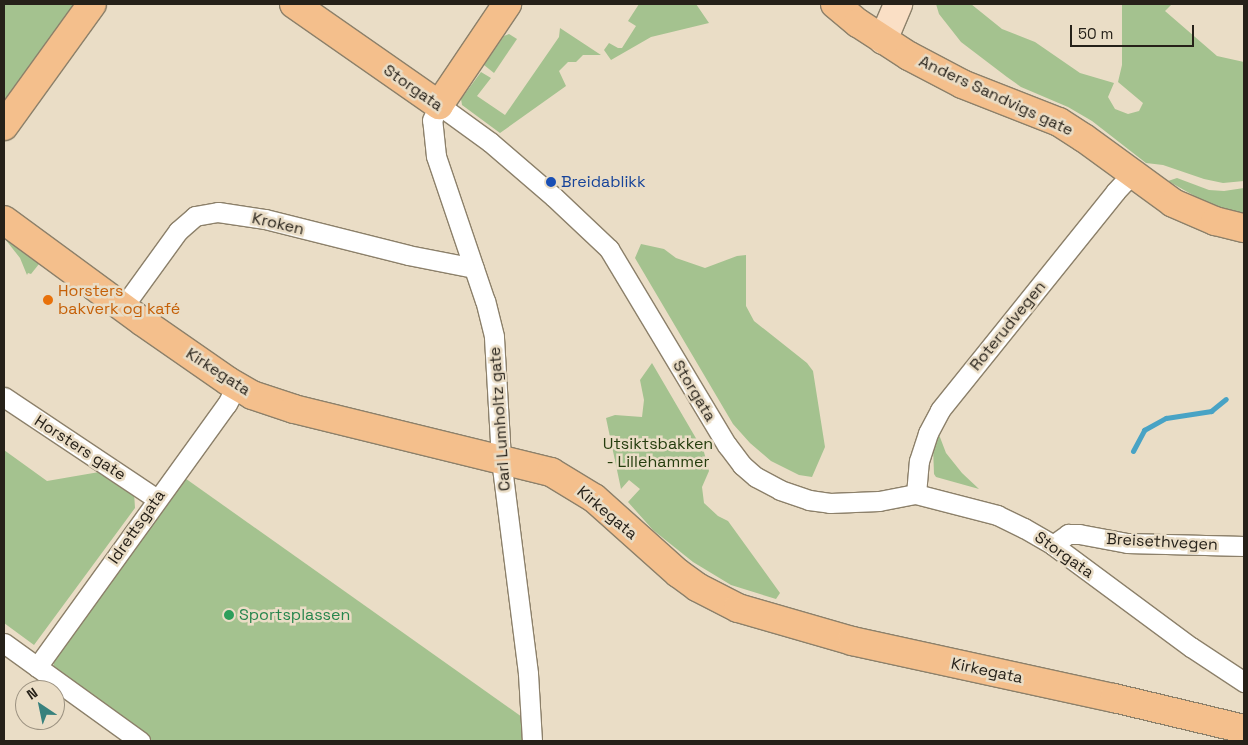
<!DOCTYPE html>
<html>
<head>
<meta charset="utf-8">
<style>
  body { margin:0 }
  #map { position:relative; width:1248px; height:745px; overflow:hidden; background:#eaddc6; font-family:"Space Grotesk",sans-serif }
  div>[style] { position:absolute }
  .green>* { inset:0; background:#a4c28f }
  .stream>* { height:5px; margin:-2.5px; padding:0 2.5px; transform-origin:2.5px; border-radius:2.5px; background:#48a3c5 }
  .roads { filter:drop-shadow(1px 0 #8c806a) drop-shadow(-1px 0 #8c806a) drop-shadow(0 1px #8c806a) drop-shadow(0 -1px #8c806a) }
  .street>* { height:19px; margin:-9.5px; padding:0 9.5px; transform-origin:9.5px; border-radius:9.5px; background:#fff }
  .secondary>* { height:28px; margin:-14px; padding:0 14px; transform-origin:14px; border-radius:14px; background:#fadfc5 }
  .primary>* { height:28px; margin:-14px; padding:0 14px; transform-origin:14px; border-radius:14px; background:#f4bf8c }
  .dots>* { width:14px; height:14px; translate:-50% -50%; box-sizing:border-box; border:2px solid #eaddc6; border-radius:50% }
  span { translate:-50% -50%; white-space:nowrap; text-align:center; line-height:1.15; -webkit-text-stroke:5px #eaddc6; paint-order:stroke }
  .street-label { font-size:16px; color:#262119 }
  .transit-label { font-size:16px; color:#164399 }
  .left { translate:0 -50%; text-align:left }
  .food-label { font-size:16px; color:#c56008 }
  .park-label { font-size:16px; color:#253d0e }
  .leisure-label { font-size:16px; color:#27864d }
  .frame { position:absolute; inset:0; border:5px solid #262119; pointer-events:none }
  .north { position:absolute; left:15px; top:680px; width:50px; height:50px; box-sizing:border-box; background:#eaddc6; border:1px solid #9c9281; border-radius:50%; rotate:326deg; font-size:14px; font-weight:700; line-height:20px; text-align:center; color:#262119 }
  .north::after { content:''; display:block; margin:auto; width:18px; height:22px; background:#38817d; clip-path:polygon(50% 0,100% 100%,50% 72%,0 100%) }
  .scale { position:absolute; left:1070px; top:25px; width:124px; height:22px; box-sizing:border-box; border:2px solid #262119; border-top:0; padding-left:6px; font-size:15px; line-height:18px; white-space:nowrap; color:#262119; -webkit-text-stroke:4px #eaddc6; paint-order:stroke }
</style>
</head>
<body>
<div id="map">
  <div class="green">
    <i style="clip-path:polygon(4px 4px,74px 4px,4px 101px)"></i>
    <i style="clip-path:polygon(639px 4px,696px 4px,709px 23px,651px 37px,611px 60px,604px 50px,609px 43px,618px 48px,622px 48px,636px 26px,628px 21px)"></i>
    <i style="clip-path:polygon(936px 4px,971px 4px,1002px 29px,1035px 42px,1080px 73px,1114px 83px,1108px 97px,1115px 109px,1128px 114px,1139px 111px,1143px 103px,1118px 82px,1122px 65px,1122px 4px,1172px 4px,1165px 11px,1217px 56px,1244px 62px,1244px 181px,1223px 183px,1204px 179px,1163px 165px,1146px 163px,1092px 121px,1068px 107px,1021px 87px,1007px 77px,961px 42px,939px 14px)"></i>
    <i style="clip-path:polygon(560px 28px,601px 55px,583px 55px,576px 62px,568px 62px,559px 71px,566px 86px,500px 133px,462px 105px,461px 99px,481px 72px,491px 78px,477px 96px,505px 115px,559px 37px)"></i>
    <i style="clip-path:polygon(509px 34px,517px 39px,494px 73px,484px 65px,504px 36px)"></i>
    <i style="clip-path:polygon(1177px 178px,1209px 190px,1224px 191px,1244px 188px,1244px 216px,1207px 203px,1168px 181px)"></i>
    <i style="clip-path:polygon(5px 239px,39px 264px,31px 274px,28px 273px,27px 275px,20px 258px)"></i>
    <i style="clip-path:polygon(641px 244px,664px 249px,676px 258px,705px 268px,737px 256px,746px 255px,746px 306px,754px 321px,807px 363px,813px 371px,825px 447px,812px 477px,799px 475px,771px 461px,750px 443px,733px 424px,635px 258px)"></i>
    <i style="clip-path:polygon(652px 363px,704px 452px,709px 471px,702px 487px,704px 503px,718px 516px,728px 521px,780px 593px,776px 599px,731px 585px,693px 562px,653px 530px,628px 502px,640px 489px,629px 480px,621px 489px,606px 418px,615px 415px,642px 417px,644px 400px,640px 380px)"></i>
    <i style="clip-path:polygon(938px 432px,946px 453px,962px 473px,979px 489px,936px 477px,934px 474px,933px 447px)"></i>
    <i style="clip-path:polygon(4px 450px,47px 481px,105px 471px,134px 492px,135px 508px,34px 645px,4px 623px)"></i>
    <i style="clip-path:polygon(182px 476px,522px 717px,524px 741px,153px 741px,56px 672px,53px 669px,55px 656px)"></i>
  </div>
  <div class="stream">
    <i style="left:1133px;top:451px;width:24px;rotate:-62deg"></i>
    <i style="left:1144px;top:430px;width:25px;rotate:-29deg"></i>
    <i style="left:1166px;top:418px;width:46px;rotate:-8.8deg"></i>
    <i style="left:1211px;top:411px;width:19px;rotate:-39deg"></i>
  </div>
  <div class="roads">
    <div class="street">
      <i style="left:123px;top:307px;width:94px;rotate:-54.1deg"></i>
      <i style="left:178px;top:231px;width:23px;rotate:-41deg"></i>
      <i style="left:195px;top:216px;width:23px;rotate:-10deg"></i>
      <i style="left:218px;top:212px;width:48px;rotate:8.5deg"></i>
      <i style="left:265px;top:219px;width:147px;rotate:14.1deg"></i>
      <i style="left:408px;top:255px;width:67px;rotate:11.1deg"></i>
      <i style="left:4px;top:397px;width:184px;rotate:33.7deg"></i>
      <i style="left:916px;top:494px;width:33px;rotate:-85deg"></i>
      <i style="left:919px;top:461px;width:29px;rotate:-72deg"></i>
      <i style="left:928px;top:433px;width:26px;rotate:-62deg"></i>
      <i style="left:940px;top:410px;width:280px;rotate:-51.2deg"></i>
      <i style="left:1115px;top:192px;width:25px;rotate:-47deg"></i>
      <i style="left:1053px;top:545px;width:19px;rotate:-36deg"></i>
      <i style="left:1068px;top:534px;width:11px"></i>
      <i style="left:1079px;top:534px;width:49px;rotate:10.6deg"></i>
      <i style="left:1127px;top:543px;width:117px;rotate:1.5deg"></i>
      <i style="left:4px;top:643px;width:168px;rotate:35.8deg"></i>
      <i style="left:37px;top:667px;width:324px;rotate:-54.2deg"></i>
      <i style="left:227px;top:404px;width:20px;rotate:-63deg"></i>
      <i style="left:532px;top:741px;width:68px;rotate:-93.4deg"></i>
      <i style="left:528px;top:673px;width:216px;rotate:-97.2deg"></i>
      <i style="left:501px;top:459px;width:123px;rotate:-93.3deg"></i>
      <i style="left:494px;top:336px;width:36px;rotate:-104deg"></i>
      <i style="left:485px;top:301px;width:153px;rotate:-108.7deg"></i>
      <i style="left:436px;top:156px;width:36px;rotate:-96deg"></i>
      <i style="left:432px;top:120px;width:17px;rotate:-65deg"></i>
      <i style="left:439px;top:105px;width:63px;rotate:36deg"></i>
      <i style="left:490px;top:142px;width:84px;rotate:40.7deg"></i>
      <i style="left:554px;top:197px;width:76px;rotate:43.4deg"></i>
      <i style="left:609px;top:249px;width:229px;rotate:59deg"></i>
      <i style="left:727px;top:445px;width:25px;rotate:53deg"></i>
      <i style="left:742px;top:465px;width:18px;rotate:41deg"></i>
      <i style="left:756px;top:477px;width:27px;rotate:28deg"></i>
      <i style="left:780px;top:490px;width:31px;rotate:19deg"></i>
      <i style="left:809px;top:500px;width:21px;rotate:8deg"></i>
      <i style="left:830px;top:503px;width:49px;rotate:-2.3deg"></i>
      <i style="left:879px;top:501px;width:38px;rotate:-11deg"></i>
      <i style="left:916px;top:494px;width:84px;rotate:14.5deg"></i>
      <i style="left:997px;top:515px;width:30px;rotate:26deg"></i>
      <i style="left:1024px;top:528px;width:34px;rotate:30deg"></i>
      <i style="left:1053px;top:545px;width:172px;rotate:36.5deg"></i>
      <i style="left:1191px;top:647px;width:64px;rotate:33.4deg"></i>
    </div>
    <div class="secondary">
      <i style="left:883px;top:40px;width:39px;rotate:-67deg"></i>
    </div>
    <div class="primary">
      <i style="left:294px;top:4px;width:177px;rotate:34.9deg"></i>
      <i style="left:439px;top:105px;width:122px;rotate:-56deg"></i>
      <i style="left:835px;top:4px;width:30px;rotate:40deg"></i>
      <i style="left:858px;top:23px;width:61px;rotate:32.9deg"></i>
      <i style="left:909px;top:56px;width:60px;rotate:27.8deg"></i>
      <i style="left:962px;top:84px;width:104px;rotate:21.4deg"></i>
      <i style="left:1059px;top:122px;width:30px;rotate:33deg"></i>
      <i style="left:1084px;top:138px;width:110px;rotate:36.1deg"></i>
      <i style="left:1173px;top:203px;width:46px;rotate:23.2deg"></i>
      <i style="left:1215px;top:221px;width:30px;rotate:14deg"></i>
      <i style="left:4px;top:126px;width:150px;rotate:-54.2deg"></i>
      <i style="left:4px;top:220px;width:172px;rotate:36.3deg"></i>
      <i style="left:143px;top:322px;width:103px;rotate:34.8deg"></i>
      <i style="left:228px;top:381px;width:28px;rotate:30deg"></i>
      <i style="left:252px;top:395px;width:44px;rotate:18.4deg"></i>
      <i style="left:294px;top:409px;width:265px;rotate:13.8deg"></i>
      <i style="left:551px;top:472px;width:50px;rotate:31.2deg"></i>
      <i style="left:594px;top:498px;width:113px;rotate:41.8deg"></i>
      <i style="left:678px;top:573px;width:24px;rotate:36deg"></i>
      <i style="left:697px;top:587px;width:46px;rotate:27.1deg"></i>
      <i style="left:738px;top:608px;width:119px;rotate:16.1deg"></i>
      <i style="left:852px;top:641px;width:268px;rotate:12.3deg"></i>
      <i style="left:1114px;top:698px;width:134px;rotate:13.4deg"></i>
    </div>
  </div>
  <div class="dots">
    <i style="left:551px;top:182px;background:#1a4fb4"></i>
    <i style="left:48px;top:300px;background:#e8710a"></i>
    <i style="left:229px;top:615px;background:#2e9e5b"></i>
  </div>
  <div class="street-label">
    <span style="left:413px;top:88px;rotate:35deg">Storgata</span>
    <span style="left:996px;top:96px;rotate:25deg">Anders Sandvigs gate</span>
    <span style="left:278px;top:224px;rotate:13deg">Kroken</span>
    <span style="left:1008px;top:326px;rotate:-51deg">Roterudvegen</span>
    <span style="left:218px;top:372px;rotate:33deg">Kirkegata</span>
    <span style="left:694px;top:391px;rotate:59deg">Storgata</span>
    <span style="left:500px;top:419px;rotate:-94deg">Carl Lumholtz gate</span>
    <span style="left:80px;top:448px;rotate:33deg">Horsters gate</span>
    <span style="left:607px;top:513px;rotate:40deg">Kirkegata</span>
    <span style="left:137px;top:527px;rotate:-55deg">Idrettsgata</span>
    <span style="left:1162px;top:542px;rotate:3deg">Breisethvegen</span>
    <span style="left:1064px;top:555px;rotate:35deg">Storgata</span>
    <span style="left:987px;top:671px;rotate:12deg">Kirkegata</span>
  </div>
  <div class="transit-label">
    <span class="left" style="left:561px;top:182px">Breidablikk</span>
  </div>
  <div class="food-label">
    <span class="left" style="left:58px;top:300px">Horsters<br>bakverk og kafé</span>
  </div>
  <div class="park-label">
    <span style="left:658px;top:453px">Utsiktsbakken<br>- Lillehammer</span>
  </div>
  <div class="leisure-label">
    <span class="left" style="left:239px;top:615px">Sportsplassen</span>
  </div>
  <div class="frame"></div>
  <div class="north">N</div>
  <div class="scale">50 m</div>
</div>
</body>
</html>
